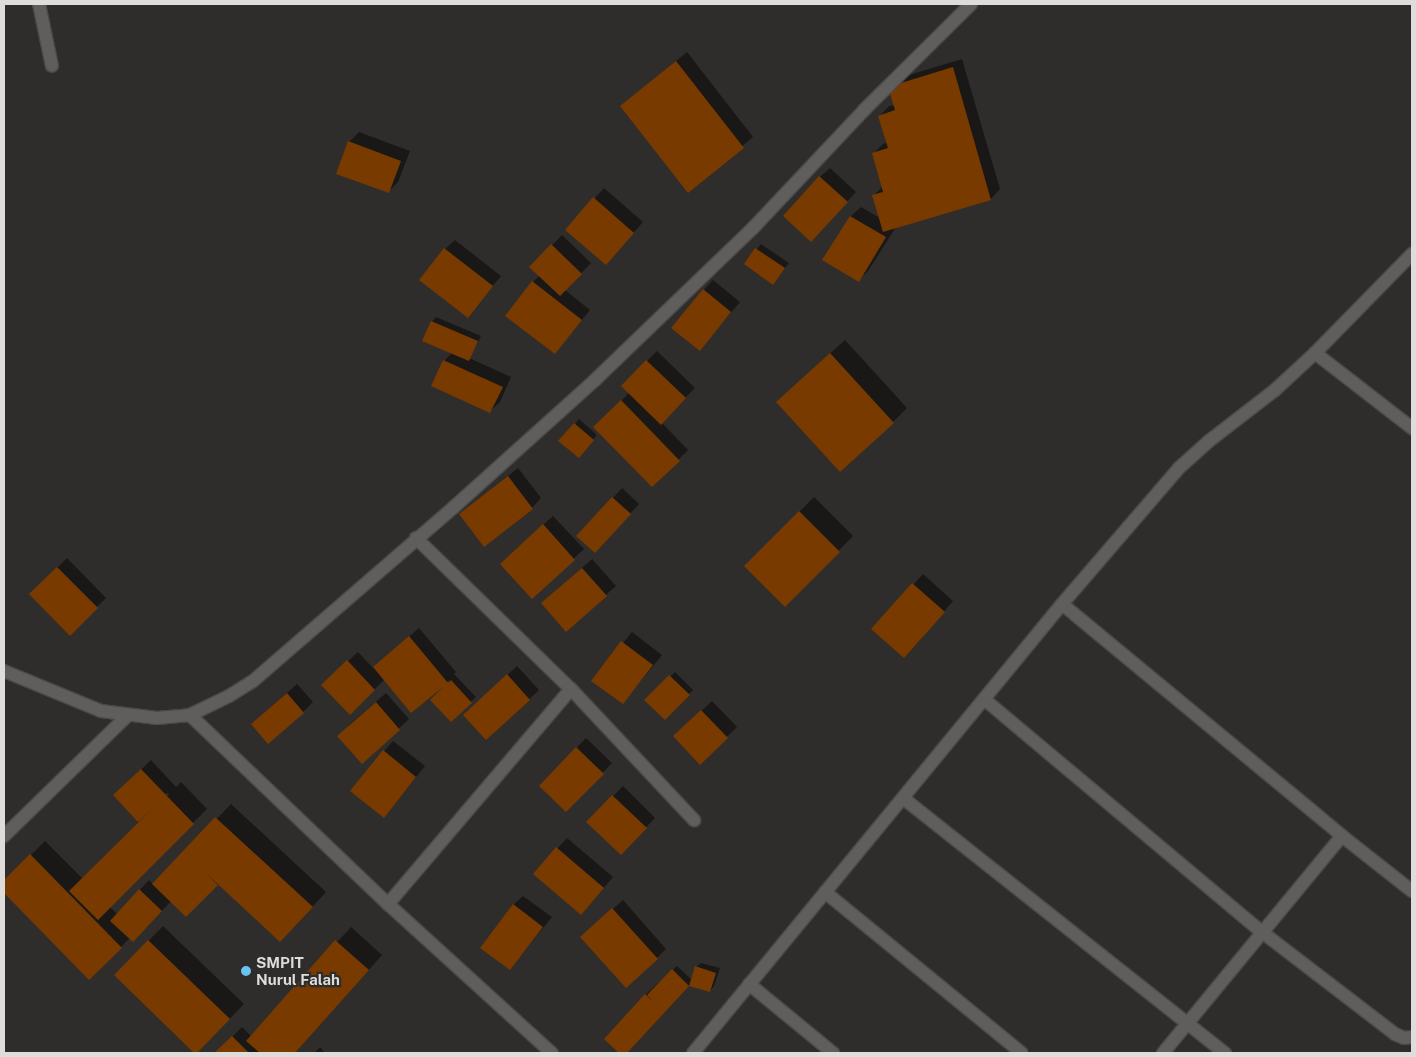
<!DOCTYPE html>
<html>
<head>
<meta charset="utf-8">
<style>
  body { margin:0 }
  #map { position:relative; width:1416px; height:1057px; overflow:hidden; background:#2f2d2b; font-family:"Public Sans",sans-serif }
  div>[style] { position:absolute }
  .shadow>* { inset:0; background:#0007 }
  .building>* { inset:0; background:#793a00 }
  .roads { filter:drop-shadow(1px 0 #4b4947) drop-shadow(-1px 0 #4b4947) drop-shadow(0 1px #4b4947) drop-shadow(0 -1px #4b4947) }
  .minor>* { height:12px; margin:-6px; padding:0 6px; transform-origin:6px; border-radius:6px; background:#5f5e5d }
  .dots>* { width:14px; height:14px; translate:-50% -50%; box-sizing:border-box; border:2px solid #2f2d2b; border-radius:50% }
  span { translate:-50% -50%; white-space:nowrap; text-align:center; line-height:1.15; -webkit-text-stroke:4.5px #2f2d2b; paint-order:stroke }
  .poi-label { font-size:15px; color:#dfdddc; font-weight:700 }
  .left { translate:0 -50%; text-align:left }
  .frame { position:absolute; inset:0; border:5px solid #dfdddc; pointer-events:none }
</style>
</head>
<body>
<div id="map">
  <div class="shadow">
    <i style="clip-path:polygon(687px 52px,753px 137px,688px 191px,622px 106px)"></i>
    <i style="clip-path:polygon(962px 59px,1000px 189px,991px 199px,896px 227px,868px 271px,859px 280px,824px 260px,851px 216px,861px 207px,880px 218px,874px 195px,883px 186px,873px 154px,883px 144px,888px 142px,880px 116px,889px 106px,895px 105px,899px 78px)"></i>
    <i style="clip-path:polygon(359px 132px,410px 151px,398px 182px,388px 192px,349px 142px)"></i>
    <i style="clip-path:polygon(830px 168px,856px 192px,821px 230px,820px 177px)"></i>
    <i style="clip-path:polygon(604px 188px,643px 222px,606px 264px,567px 229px)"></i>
    <i style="clip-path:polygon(562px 235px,591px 263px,565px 290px,590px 310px,555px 353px,533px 282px,540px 275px,531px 267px)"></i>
    <i style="clip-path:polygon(455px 240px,501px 276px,468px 316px,445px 249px)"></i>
    <i style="clip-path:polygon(761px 244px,789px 263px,773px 283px,746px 264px)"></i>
    <i style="clip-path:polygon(713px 280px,740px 302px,699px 350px,704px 290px)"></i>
    <i style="clip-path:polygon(436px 317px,481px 336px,469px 358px,511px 377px,500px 402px,490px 411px,444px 361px,452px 353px,432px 322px)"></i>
    <i style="clip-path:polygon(845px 340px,907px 408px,893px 422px,792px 388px)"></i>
    <i style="clip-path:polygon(657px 351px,695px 388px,661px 422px,688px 450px,652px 486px,595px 427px,629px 393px,622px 386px)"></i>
    <i style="clip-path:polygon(579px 419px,597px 435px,583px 451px,575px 424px)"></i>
    <i style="clip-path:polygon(518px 468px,541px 498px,532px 508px,461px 514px)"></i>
    <i style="clip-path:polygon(622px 488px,639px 504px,604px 542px,613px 498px)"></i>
    <i style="clip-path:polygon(814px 497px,853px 536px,785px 605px,745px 566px)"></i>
    <i style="clip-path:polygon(553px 516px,584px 549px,532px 597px,511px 554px)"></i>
    <i style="clip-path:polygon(67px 558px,106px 598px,70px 634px,31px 594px)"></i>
    <i style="clip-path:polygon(592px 559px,616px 586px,566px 630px,543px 603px)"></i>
    <i style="clip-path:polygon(923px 574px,953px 601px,914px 647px,873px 629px)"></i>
    <i style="clip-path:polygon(419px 628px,456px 672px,454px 674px,476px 697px,451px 720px,449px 680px,412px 711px,385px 679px,350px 713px,333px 675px,358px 652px,373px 668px)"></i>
    <i style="clip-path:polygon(632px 632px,662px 655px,623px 703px,593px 680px)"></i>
    <i style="clip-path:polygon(517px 666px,539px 690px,487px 739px,474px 705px)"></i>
    <i style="clip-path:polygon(675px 672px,693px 690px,665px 718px,646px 700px)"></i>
    <i style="clip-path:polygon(297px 684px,313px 702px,303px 712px,262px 715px)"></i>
    <i style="clip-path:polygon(386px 693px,409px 719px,362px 762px,348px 726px)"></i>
    <i style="clip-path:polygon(712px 701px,737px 727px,700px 763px,675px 736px)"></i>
    <i style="clip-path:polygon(586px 738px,612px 763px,566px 811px,540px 786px)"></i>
    <i style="clip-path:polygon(393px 741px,425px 766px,384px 817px,384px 751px)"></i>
    <i style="clip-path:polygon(151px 760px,176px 787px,181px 782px,207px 809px,109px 906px,117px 914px,149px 880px,154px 885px,231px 804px,326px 892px,295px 926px,219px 883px,186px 916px,171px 901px,143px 931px,130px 938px,89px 978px,4px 891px,4px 882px,45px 841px,83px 879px,169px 794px,167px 793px,138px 820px,115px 795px)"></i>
    <i style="clip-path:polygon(623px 786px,655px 818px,621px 853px,588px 822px)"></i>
    <i style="clip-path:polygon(567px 838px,613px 877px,590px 904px,534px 874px)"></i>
    <i style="clip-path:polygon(523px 896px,552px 917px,510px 969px,513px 905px)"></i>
    <i style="clip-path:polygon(623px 900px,666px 949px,657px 958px,592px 928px)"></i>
    <i style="clip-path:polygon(163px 926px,244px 1004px,210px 1039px,115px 975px)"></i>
    <i style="clip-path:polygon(351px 927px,382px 955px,295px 1053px,216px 1053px,242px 1027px,251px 1036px)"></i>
    <i style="clip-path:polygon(701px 963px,720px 968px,714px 986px,710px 991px,689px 985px,626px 1053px,621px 1053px,605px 1039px,646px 994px,677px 966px,692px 980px,696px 967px)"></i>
    <i style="clip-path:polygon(320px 1047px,325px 1053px,314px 1053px)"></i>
  </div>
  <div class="building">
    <i style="clip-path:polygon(676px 61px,744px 148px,688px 193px,620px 106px)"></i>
    <i style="clip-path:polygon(953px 67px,991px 200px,883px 232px,872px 195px,883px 192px,872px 153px,888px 148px,878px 116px,895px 110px,888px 87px)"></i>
    <i style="clip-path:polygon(348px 141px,401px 161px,389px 193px,336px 174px)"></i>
    <i style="clip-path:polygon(819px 176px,848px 202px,811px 242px,783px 216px)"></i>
    <i style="clip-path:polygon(593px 197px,634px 233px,606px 265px,565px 230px)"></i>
    <i style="clip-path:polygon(850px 216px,886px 237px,859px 282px,822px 260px)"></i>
    <i style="clip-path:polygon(551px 244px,582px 274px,560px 296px,529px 267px)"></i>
    <i style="clip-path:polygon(444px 248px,493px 286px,468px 318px,419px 280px)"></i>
    <i style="clip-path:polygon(755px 248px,785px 268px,773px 285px,744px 264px)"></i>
    <i style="clip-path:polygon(532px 281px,582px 320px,555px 354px,505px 316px)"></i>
    <i style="clip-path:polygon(703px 289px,731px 312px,700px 351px,671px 328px)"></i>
    <i style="clip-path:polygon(431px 321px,478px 341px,469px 361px,422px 341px)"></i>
    <i style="clip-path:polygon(830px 353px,894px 423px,840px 472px,776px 402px)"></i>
    <i style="clip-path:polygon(443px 360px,503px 387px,490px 413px,431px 386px)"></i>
    <i style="clip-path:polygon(646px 360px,686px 398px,661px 425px,621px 386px)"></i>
    <i style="clip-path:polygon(621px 400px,680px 461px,652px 487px,593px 427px)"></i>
    <i style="clip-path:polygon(574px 423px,594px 440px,579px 458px,558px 441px)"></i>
    <i style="clip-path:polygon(508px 476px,533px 509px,484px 547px,459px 514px)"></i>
    <i style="clip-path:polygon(612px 497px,631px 514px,595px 553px,576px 536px)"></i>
    <i style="clip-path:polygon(799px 511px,840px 552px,785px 607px,744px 566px)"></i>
    <i style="clip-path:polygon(543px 524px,575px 560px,532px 599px,500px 564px)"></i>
    <i style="clip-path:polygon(57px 567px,98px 608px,70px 636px,29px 594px)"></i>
    <i style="clip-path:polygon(582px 568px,607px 596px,566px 632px,541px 603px)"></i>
    <i style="clip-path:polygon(912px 583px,945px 612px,904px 658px,871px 629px)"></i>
    <i style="clip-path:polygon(409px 636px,448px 683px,451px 680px,472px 703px,451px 722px,430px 700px,443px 687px,411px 713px,373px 667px)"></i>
    <i style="clip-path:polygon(621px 641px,653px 665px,623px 704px,591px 681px)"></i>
    <i style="clip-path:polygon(347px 660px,375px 690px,350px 715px,321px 685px)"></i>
    <i style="clip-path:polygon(507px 674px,530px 700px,486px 740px,463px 715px)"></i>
    <i style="clip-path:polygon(669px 675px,690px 695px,665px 720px,644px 700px)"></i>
    <i style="clip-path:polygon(287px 693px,304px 713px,268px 744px,251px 724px)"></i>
    <i style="clip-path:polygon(376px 702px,400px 730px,362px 764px,337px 736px)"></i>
    <i style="clip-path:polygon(701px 710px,728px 738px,700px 765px,673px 736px)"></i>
    <i style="clip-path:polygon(576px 747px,604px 774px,566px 812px,539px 786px)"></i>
    <i style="clip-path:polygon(383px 750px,416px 777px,384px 818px,350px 791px)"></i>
    <i style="clip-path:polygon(141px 769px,194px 824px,98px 920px,69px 891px,153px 808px,138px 822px,113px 795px)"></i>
    <i style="clip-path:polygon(612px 795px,647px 828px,621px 855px,586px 822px)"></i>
    <i style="clip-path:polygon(215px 817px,313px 907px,280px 942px,207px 874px,218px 885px,186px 917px,152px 884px)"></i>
    <i style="clip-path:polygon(556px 847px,604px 888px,581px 915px,533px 874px)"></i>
    <i style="clip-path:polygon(30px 854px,122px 948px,89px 980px,4px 893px,4px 880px)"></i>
    <i style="clip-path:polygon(139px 889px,162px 911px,133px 942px,110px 921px)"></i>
    <i style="clip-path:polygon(513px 904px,543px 927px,510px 970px,480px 948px)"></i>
    <i style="clip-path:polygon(612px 908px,658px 959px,626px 988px,580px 937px)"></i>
    <i style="clip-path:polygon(148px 940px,230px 1019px,197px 1053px,194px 1053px,114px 975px)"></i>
    <i style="clip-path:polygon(335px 940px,369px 970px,295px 1053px,260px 1053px,246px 1041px)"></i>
    <i style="clip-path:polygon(695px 966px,716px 973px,710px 992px,689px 986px,627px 1053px,619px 1053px,604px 1039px,645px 994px,654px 1002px,647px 995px,672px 969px,689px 986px)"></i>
    <i style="clip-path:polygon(232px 1036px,249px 1053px,214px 1053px)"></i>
  </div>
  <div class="roads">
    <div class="minor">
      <i style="left:39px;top:4px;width:63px;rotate:78.2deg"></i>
      <i style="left:1315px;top:353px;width:123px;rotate:37.7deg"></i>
      <i style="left:416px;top:538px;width:216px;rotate:44.3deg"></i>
      <i style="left:571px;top:689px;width:180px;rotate:46.8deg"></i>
      <i style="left:1062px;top:604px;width:364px;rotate:39.6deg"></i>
      <i style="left:1342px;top:836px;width:89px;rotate:38.2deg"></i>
      <i style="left:4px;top:671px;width:105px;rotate:22.4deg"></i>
      <i style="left:101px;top:711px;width:56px;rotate:7.1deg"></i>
      <i style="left:157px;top:718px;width:33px;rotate:-5deg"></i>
      <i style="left:190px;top:715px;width:43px;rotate:-26deg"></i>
      <i style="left:229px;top:696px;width:28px;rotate:-32deg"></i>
      <i style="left:253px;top:681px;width:266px;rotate:-40.9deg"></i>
      <i style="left:454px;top:507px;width:190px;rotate:-42deg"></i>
      <i style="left:595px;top:380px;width:219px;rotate:-43.9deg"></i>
      <i style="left:753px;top:228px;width:163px;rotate:-46.7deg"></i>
      <i style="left:865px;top:109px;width:149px;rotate:-44.7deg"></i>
      <i style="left:984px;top:699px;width:363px;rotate:40deg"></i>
      <i style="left:1262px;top:932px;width:168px;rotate:37.5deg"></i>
      <i style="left:1395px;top:1034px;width:10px;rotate:24deg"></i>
      <i style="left:1404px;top:1038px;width:8px;rotate:-7deg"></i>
      <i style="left:190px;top:715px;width:274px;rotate:43.7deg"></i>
      <i style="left:388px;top:904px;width:222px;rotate:42.3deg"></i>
      <i style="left:903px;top:798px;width:411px;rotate:38.4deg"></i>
      <i style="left:4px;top:836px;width:172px;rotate:-44.3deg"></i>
      <i style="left:825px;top:892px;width:254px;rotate:39.3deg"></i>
      <i style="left:388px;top:904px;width:282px;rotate:-49.6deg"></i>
      <i style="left:749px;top:984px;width:109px;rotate:39.4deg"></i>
      <i style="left:693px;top:1053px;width:581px;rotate:-50.59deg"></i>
      <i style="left:1062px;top:604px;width:179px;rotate:-49.3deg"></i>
      <i style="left:1179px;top:468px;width:40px;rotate:-42deg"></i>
      <i style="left:1209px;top:441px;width:83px;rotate:-37.7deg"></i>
      <i style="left:1275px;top:390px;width:54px;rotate:-42.8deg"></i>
      <i style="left:1315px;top:353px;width:139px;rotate:-45.6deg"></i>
      <i style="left:1163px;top:1053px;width:281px;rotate:-50.5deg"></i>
    </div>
  </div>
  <div class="dots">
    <i style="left:246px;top:971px;background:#6ac3f1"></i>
  </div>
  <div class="poi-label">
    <span class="left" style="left:256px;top:971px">SMPIT<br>Nurul Falah</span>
  </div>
  <div class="frame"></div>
</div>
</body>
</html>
